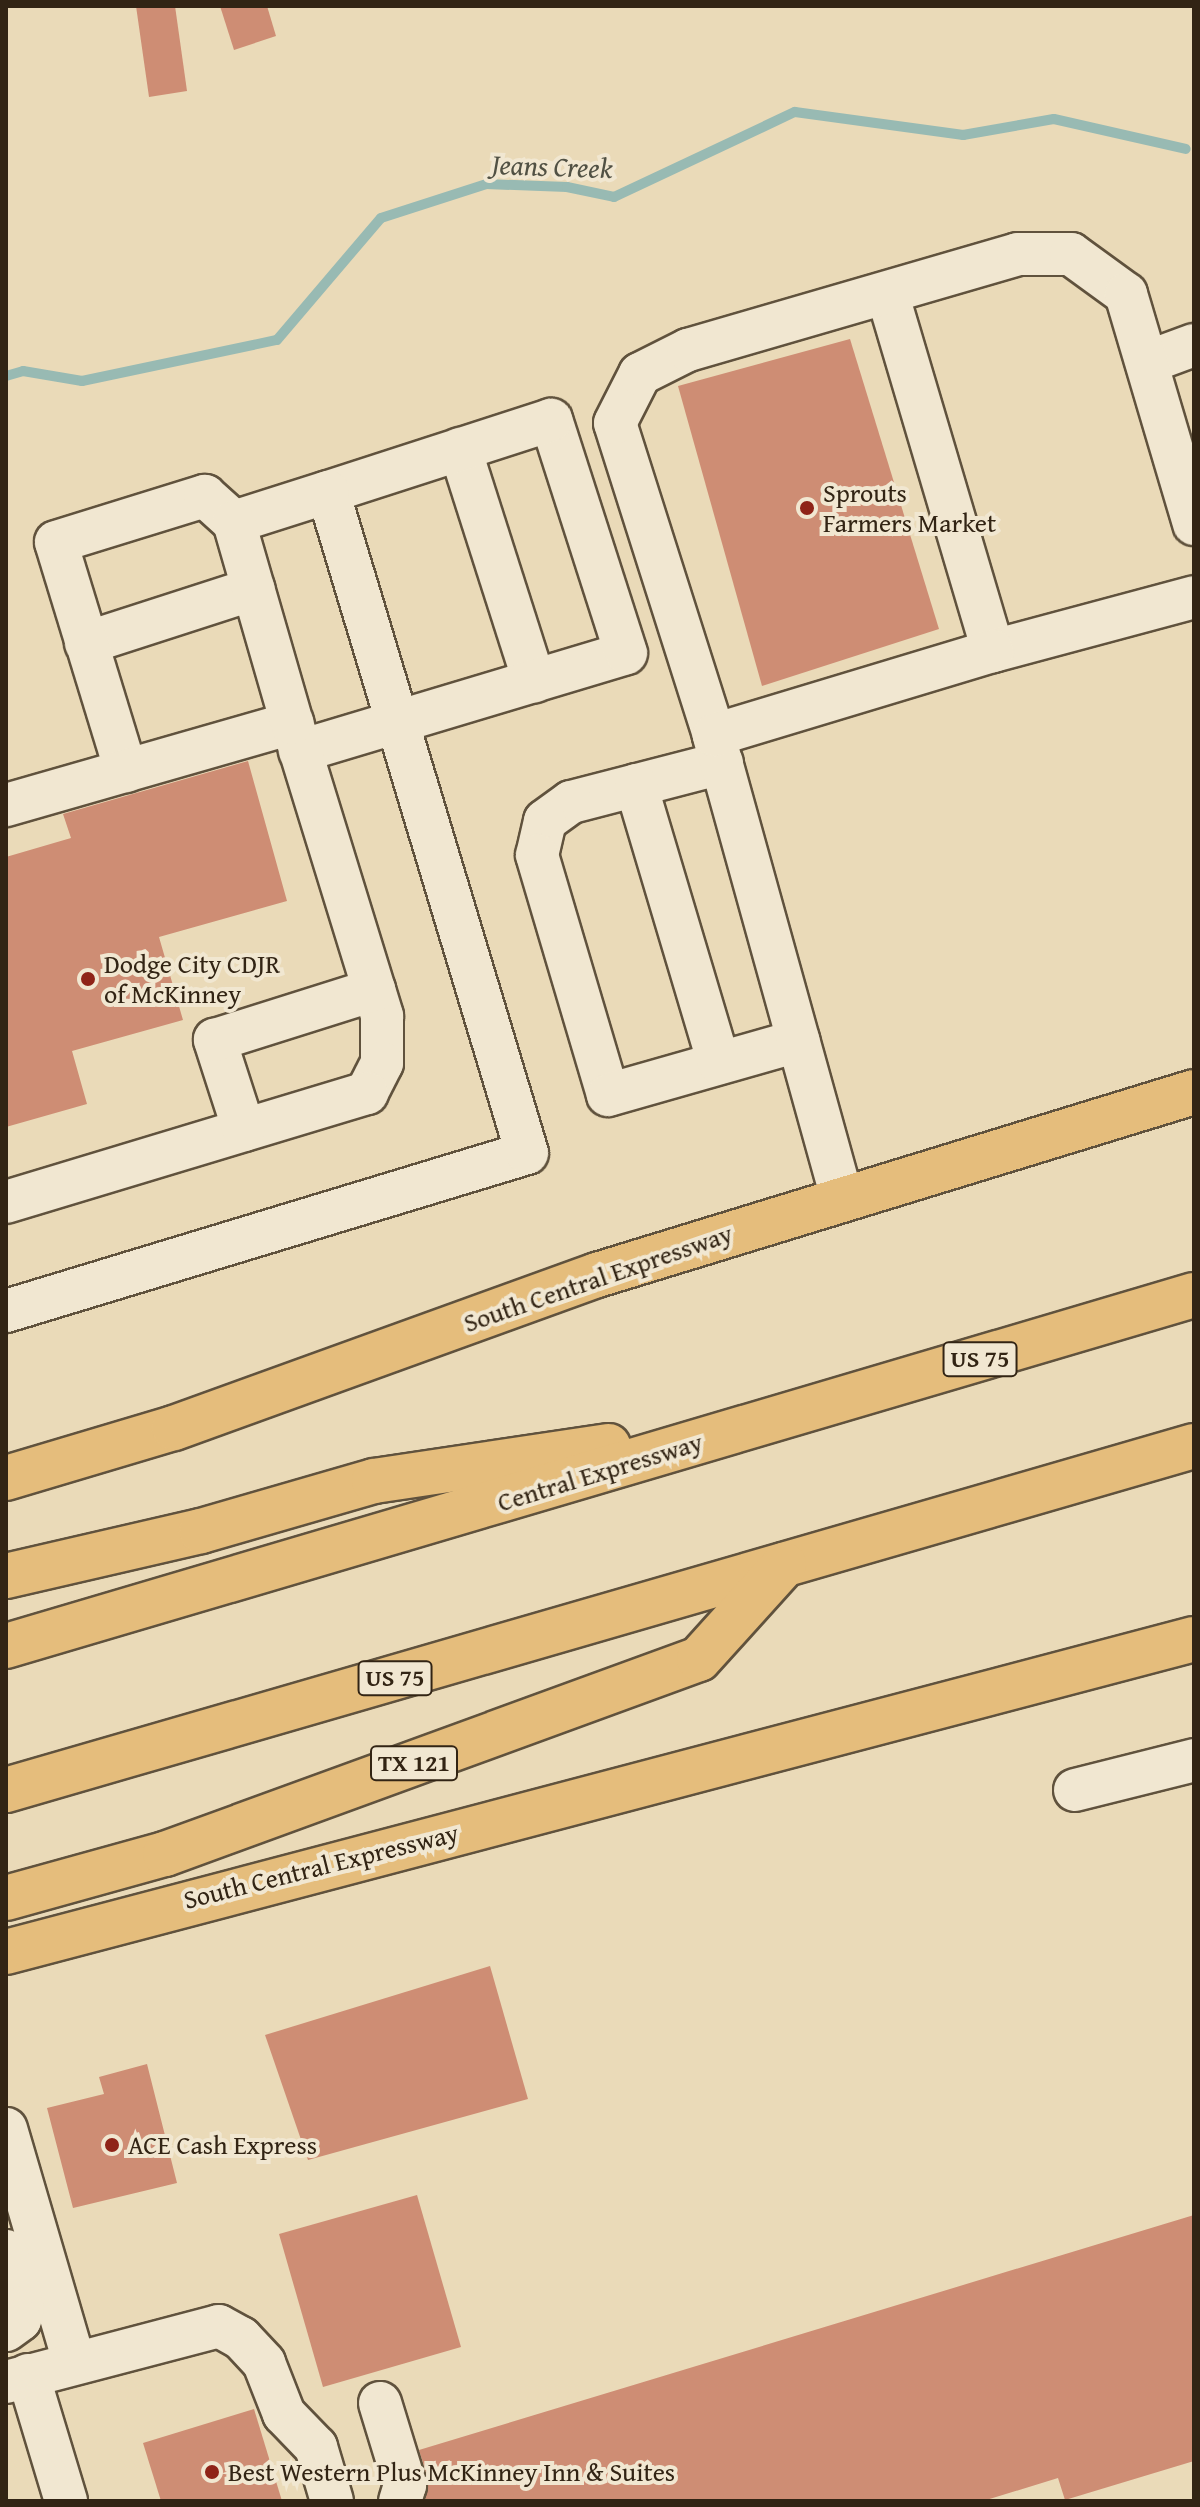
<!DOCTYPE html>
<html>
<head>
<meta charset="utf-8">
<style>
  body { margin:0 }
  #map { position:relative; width:1200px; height:2507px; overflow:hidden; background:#eadab8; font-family:"Gentium Book Plus",serif }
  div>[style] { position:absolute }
  .stream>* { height:10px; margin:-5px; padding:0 5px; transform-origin:5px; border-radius:5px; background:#98bab3 }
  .building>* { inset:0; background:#ce8d74 }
  .roads { filter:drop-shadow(2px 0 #60523d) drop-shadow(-2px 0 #60523d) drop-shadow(0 2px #60523d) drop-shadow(0 -2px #60523d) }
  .minor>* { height:42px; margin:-21px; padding:0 21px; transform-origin:21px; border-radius:21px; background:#f1e7d1 }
  .major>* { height:44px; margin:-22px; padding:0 22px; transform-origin:22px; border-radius:22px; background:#e5bd7c }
  .highway>* { height:44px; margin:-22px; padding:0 22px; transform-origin:22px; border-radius:22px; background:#e5bd7c }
  .dots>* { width:22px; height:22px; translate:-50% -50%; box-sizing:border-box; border:4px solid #f1e7d1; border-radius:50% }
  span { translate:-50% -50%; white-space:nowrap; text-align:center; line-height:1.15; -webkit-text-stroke:8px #f1e7d1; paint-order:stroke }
  .shield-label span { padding:2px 6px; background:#f1e7d1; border:2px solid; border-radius:6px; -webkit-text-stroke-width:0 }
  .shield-label { font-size:24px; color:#322414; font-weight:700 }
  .poi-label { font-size:26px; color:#322414 }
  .left { translate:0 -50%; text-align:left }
  .street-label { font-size:26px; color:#322414 }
  .water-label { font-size:28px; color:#515144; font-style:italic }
  .frame { position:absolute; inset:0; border:8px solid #322414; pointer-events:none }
</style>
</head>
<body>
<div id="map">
  <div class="stream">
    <i style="left:6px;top:376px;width:18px;rotate:-16deg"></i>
    <i style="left:23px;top:371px;width:60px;rotate:9.6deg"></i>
    <i style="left:82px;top:381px;width:199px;rotate:-11.9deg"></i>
    <i style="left:277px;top:340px;width:160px;rotate:-49.6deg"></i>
    <i style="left:381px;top:218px;width:110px;rotate:-17.9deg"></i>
    <i style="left:486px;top:184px;width:81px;rotate:2.1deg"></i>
    <i style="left:567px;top:187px;width:48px;rotate:12deg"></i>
    <i style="left:614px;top:197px;width:200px;rotate:-25.2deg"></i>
    <i style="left:795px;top:112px;width:170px;rotate:7.8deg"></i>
    <i style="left:963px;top:135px;width:92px;rotate:-10deg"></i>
    <i style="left:1054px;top:119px;width:135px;rotate:12.8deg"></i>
  </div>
  <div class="building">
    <i style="clip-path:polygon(136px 6px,175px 6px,187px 91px,149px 97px)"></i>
    <i style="clip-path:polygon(220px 6px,267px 6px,276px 36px,234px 50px)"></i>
    <i style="clip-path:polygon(850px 339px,939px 629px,762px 686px,678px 386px)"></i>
    <i style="clip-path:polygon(248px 761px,287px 901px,159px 937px,183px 1020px,72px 1051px,87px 1104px,6px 1127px,6px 857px,71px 838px,63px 814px)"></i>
    <i style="clip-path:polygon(490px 1966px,528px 2099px,308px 2160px,265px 2035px)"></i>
    <i style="clip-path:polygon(147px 2064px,177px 2183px,73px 2208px,47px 2108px,104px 2094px,99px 2077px)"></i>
    <i style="clip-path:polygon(417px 2195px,461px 2347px,323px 2387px,279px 2234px)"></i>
    <i style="clip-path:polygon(1194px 2215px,1194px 2461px,1065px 2500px,1058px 2478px,983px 2501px,425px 2501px,428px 2479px,419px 2450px)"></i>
    <i style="clip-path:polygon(254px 2409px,282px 2501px,161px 2501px,143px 2443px)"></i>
  </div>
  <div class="roads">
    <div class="minor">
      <i style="left:888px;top:296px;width:370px;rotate:73.5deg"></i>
      <i style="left:993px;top:651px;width:208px;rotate:-15deg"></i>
      <i style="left:1148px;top:362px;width:49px;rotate:-20.3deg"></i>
      <i style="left:460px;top:449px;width:244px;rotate:72.3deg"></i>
      <i style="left:86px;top:643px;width:176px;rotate:-17.9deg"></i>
      <i style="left:714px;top:735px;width:327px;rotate:-107.6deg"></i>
      <i style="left:615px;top:423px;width:55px;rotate:-63deg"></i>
      <i style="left:640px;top:374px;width:54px;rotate:-26.6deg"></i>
      <i style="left:688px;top:350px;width:344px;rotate:-16.2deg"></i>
      <i style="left:1018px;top:254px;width:53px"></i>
      <i style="left:1071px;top:254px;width:68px;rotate:36deg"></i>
      <i style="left:1126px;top:294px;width:240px;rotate:73.5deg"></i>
      <i style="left:300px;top:751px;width:340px;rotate:-16.7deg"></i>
      <i style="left:626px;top:653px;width:245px;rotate:-107.8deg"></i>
      <i style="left:551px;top:420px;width:234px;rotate:162.1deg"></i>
      <i style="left:722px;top:763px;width:156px;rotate:165.5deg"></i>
      <i style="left:571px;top:802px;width:32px;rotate:144deg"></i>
      <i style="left:545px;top:821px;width:35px;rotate:103deg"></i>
      <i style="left:537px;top:855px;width:250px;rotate:73.5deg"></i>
      <i style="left:608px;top:1095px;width:198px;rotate:-15.9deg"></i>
      <i style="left:126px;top:771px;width:239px;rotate:-107deg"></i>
      <i style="left:56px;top:542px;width:156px;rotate:-17.2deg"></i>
      <i style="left:205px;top:496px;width:39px;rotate:42deg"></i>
      <i style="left:636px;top:785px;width:290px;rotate:73.4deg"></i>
      <i style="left:6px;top:805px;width:298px;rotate:-16deg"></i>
      <i style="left:292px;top:723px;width:307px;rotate:72.9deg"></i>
      <i style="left:382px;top:1016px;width:47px;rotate:90deg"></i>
      <i style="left:382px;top:1063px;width:34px;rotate:117deg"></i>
      <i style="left:367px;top:1093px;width:377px;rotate:163.2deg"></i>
      <i style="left:244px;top:1130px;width:95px;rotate:-107.9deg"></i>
      <i style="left:215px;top:1040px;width:167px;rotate:-17.5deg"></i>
      <i style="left:842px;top:1198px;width:480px;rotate:-105.5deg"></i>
      <i style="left:714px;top:735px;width:291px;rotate:-16.8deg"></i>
      <i style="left:6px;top:1311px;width:544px;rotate:-16.87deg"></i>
      <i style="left:527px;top:1153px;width:690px;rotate:-106.75deg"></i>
      <i style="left:328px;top:492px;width:99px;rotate:162.3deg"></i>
      <i style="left:234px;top:522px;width:209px;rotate:73.9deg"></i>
      <i style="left:1075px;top:1790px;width:123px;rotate:-14.1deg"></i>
      <i style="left:6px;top:2129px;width:243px;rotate:73.7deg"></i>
      <i style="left:6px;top:2251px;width:59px;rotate:73.1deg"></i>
      <i style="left:23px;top:2307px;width:13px;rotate:103deg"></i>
      <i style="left:20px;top:2320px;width:17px;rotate:144deg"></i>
      <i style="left:28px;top:2375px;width:132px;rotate:73.2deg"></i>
      <i style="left:6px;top:2382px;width:220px;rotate:-14.7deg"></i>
      <i style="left:219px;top:2326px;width:25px;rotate:29deg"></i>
      <i style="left:241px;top:2338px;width:34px;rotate:47deg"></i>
      <i style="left:264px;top:2363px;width:55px;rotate:68.6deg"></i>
      <i style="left:284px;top:2414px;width:46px;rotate:45.9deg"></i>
      <i style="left:316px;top:2447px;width:56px;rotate:73.5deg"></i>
      <i style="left:380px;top:2403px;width:86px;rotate:73deg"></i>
      <i style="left:405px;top:2485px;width:17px;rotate:107deg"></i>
    </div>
    <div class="major">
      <i style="left:6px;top:1478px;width:175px;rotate:-16.6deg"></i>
      <i style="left:174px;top:1428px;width:450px;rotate:-19.9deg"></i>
      <i style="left:597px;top:1275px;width:624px;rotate:-17.04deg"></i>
      <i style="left:6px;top:1952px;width:1229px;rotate:-14.76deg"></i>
    </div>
    <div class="highway">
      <i style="left:6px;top:1576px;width:200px;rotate:-13deg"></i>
      <i style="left:201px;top:1531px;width:180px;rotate:-16.1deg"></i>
      <i style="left:374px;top:1481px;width:237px;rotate:-8.5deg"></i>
      <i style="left:6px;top:1646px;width:1239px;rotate:-16.46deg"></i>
      <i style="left:6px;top:1790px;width:1237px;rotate:-16.15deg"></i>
      <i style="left:6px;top:1898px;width:165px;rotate:-15.5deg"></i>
      <i style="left:165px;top:1854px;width:568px;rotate:-20.06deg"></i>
      <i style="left:699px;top:1659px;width:127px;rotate:-47.9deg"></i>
    </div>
  </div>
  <div class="dots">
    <i style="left:807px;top:508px;background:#8f2418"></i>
    <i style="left:88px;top:979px;background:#8f2418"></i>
    <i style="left:112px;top:2145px;background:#8f2418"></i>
    <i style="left:212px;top:2472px;background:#8f2418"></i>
  </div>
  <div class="shield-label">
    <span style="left:980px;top:1359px">US 75</span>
    <span style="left:395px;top:1678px">US 75</span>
    <span style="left:414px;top:1763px">TX 121</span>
  </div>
  <div class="poi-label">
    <span class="left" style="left:823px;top:508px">Sprouts<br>Farmers Market</span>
    <span class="left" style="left:104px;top:979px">Dodge City CDJR<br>of McKinney</span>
    <span class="left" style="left:128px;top:2145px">ACE Cash Express</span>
    <span class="left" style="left:228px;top:2472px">Best Western Plus McKinney Inn &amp; Suites</span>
  </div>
  <div class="street-label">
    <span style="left:598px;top:1278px;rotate:-19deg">South Central Expressway</span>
    <span style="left:600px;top:1472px;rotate:-17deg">Central Expressway</span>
    <span style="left:321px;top:1866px;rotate:-14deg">South Central Expressway</span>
  </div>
  <div class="water-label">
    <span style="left:552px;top:166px;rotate:2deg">Jeans Creek</span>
  </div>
  <div class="frame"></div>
</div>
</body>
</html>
